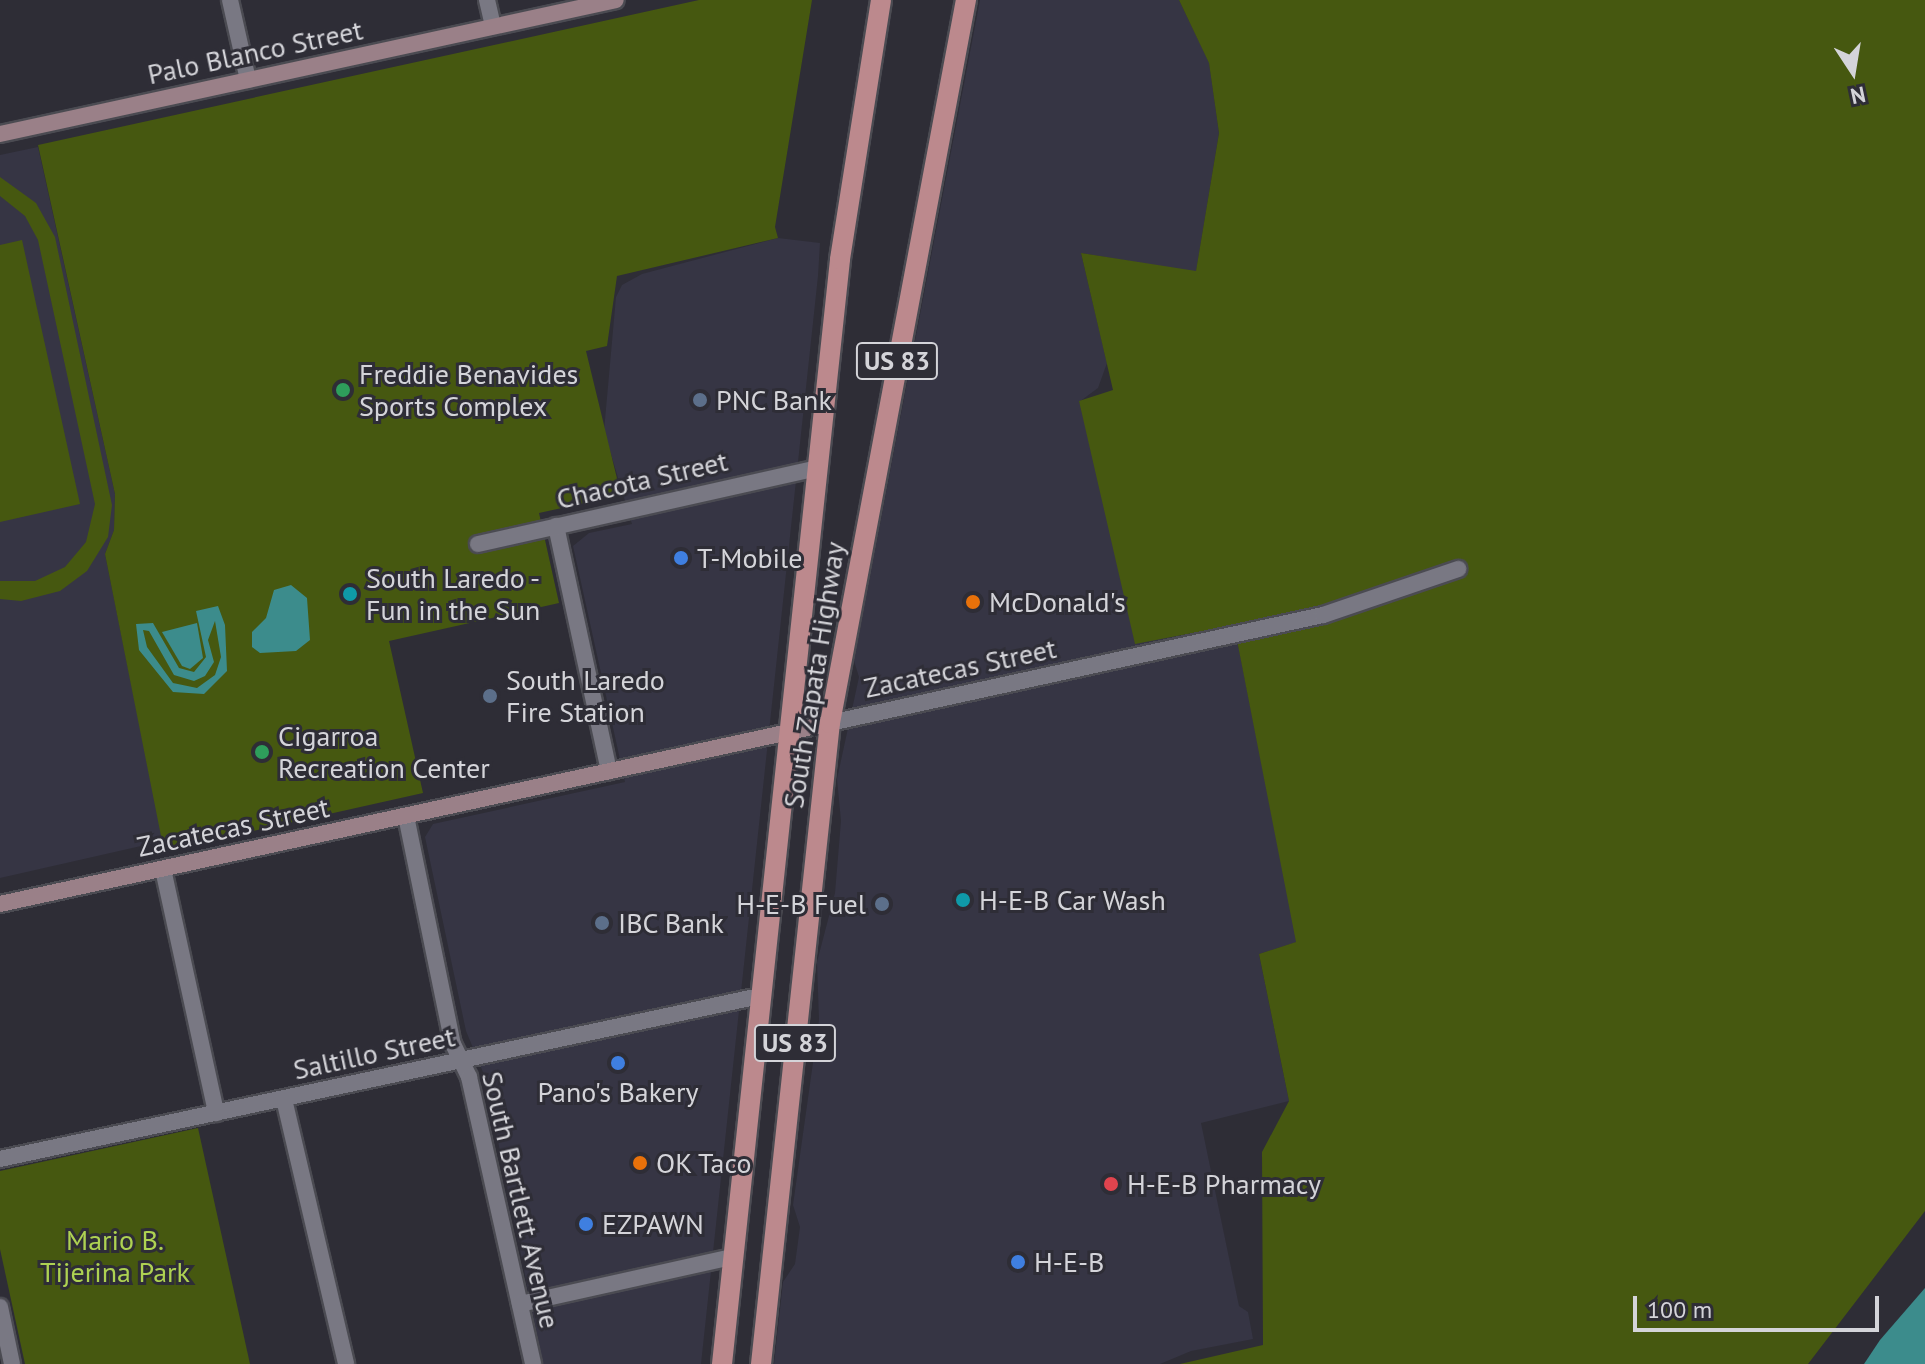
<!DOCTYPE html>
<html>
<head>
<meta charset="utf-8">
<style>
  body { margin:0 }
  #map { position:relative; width:1925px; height:1364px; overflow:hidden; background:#2e2d36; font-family:"PT Sans",sans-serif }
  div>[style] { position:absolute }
  .built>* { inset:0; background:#363544 }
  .green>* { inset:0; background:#465810 }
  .water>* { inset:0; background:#3c8c8c }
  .roads { filter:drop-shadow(2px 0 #4b4b52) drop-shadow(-2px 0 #4b4b52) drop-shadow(0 2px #4b4b52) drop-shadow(0 -2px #4b4b52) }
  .street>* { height:16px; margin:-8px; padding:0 8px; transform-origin:8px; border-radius:8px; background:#797883 }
  .secondary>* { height:16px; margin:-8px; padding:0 8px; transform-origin:8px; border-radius:8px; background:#9a8088 }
  .primary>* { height:20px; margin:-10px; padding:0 10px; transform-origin:10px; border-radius:10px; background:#bc898d }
  .dots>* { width:22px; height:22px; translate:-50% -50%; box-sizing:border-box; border:4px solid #2e2d36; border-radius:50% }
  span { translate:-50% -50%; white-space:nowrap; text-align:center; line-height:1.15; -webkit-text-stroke:6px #2e2d36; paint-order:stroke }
  .shield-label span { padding:2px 6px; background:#2e2d36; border:2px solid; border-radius:6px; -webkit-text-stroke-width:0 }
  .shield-label { font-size:26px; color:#d4d4d9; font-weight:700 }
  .street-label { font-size:28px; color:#d4d4d9 }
  .poi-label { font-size:28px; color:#d4d4d9 }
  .left { translate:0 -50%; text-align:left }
  .right { translate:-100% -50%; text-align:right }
  .park-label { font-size:28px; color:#aed252 }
  .north { position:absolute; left:1813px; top:32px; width:80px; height:80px; -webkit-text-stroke:6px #2e2d36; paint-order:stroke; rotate:168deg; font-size:22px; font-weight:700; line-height:32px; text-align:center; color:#d4d4d9 }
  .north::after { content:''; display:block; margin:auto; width:28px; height:36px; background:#d4d4d9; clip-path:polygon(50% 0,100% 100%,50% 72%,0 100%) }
  .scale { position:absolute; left:1633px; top:1296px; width:246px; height:36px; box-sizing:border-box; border:4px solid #d4d4d9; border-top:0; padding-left:10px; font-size:24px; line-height:28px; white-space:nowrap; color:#d4d4d9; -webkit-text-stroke:6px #2e2d36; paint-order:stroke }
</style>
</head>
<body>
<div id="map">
  <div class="built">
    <i style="clip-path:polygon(980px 0,1179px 0,1209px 62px,1219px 133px,1196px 272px,1081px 253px,1107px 363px,1098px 388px,1079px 402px,1234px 624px,1297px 942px,1259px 954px,1289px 1101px,1201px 1123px,1239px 1306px,1248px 1312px,1253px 1339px,1191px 1351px,1160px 1364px,774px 1364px,783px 1282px,795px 1264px,800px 1227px,793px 1205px,819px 1020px,817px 962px,835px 893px,841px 821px,837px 779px,859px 677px,854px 661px)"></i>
    <i style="clip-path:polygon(38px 147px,115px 494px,114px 530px,105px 554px,163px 841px,0 878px,0 155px)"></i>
    <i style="clip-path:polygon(778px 238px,820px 243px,818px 276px,701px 1364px,543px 1364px,485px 1077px,466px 1031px,425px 837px,433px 824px,625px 782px,573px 546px,589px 533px,632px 524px,604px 431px,616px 297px,622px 285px,642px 274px)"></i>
  </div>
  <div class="green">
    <i style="clip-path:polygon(699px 0,812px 0,775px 227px,778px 238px,617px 276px,607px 346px,586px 351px,621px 495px,539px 513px,559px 603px,389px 641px,423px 793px,164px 851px,105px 554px,114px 530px,115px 494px,38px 145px)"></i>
    <i style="clip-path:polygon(1179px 0,1925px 0,1925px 1211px,1808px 1364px,1180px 1364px,1263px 1345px,1262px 1152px,1289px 1101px,1259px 954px,1296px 942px,1234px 625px,1135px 644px,1079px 401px,1113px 390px,1081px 253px,1196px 271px,1219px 133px,1209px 63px)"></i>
    <i style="clip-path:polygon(0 177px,36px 203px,55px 237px,112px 505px,108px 537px,87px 571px,60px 591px,21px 601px,0 599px,0 581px,35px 581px,65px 567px,86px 542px,95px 504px,38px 240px,25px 216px,0 196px)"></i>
    <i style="clip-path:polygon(22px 240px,80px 504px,0 522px,0 245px)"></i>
    <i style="clip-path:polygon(198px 1128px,250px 1364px,25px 1364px,0 1249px,0 1171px)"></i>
  </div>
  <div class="water">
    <i style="clip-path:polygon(291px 585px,307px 598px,310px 640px,296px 651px,260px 653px,252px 647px,252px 632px,266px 618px,274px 590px)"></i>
    <i style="clip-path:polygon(evenodd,218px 606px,225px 625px,227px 671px,204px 694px,173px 692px,139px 650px,136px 624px,153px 623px,179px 668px,194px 672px,206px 657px,196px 611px,218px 606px,215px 621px,221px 657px,215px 675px,197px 688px,173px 683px,147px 647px,143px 630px,149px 631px,174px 675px,194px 681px,205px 676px,214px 662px,208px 640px,215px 621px)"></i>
    <i style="clip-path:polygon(197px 623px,203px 658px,190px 669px,182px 666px,162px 632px)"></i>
    <i style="clip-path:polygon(1925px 1288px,1925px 1364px,1864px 1364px,1880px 1340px)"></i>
  </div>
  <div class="roads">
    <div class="street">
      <i style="left:230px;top:0;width:82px;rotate:77.3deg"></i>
      <i style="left:487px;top:0;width:27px;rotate:77deg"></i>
      <i style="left:556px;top:526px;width:251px;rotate:77.8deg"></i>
      <i style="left:478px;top:544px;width:347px;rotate:-12.6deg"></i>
      <i style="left:830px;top:723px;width:505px;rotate:-12.36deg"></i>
      <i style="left:1323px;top:615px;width:143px;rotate:-18.8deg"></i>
      <i style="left:406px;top:816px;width:233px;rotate:78.4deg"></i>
      <i style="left:453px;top:1044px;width:37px;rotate:64deg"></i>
      <i style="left:469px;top:1077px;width:294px;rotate:77.4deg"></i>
      <i style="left:163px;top:869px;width:250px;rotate:77.7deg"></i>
      <i style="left:284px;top:1099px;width:272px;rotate:76.8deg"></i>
      <i style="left:0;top:1159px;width:777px;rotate:-12.11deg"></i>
      <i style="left:520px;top:1304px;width:217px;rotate:-12.5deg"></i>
      <i style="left:0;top:1307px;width:58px;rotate:78.1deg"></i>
    </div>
    <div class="secondary">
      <i style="left:0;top:134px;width:630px;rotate:-12.27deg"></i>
      <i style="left:0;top:904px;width:850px;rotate:-12.3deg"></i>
    </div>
    <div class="primary">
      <i style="left:722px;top:1364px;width:1111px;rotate:-83.9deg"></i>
      <i style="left:840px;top:259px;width:262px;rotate:-81deg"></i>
      <i style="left:761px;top:1364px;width:645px;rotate:-83.86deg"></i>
      <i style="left:830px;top:723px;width:736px;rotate:-79.35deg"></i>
    </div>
  </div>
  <div class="dots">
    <i style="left:343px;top:390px;background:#2e9e5b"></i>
    <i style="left:700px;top:400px;background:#5c6f8a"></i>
    <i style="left:681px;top:558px;background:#3f7fe0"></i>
    <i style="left:350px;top:594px;background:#0f9aa8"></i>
    <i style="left:973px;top:602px;background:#e8710a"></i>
    <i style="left:490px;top:696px;background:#5c6f8a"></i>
    <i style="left:262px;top:752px;background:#2e9e5b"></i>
    <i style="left:963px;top:900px;background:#0f9aa8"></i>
    <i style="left:882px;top:904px;background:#5c6f8a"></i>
    <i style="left:602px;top:923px;background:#5c6f8a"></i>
    <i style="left:618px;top:1063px;background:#3f7fe0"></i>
    <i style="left:640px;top:1163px;background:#e8710a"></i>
    <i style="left:1111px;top:1184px;background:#e0444e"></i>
    <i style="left:586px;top:1224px;background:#3f7fe0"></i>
    <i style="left:1018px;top:1262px;background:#3f7fe0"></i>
  </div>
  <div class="shield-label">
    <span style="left:897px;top:361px">US 83</span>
    <span style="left:795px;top:1043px">US 83</span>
  </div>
  <div class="street-label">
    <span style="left:255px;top:52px;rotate:-12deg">Palo Blanco Street</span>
    <span style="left:642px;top:480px;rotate:-13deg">Chacota Street</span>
    <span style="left:960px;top:668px;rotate:-12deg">Zacatecas Street</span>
    <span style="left:814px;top:675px;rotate:-81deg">South Zapata Highway</span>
    <span style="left:233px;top:827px;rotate:-12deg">Zacatecas Street</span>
    <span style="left:374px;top:1053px;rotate:-12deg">Saltillo Street</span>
    <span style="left:521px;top:1200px;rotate:77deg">South Bartlett Avenue</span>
  </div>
  <div class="poi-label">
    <span class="left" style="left:359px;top:390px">Freddie Benavides<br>Sports Complex</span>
    <span class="left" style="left:716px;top:400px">PNC Bank</span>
    <span class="left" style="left:697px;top:558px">T-Mobile</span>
    <span class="left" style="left:366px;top:594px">South Laredo -<br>Fun in the Sun</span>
    <span class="left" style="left:989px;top:602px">McDonald's</span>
    <span class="left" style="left:506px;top:696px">South Laredo<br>Fire Station</span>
    <span class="left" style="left:278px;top:752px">Cigarroa<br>Recreation Center</span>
    <span class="left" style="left:979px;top:900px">H-E-B Car Wash</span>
    <span class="right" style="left:866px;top:904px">H-E-B Fuel</span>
    <span class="left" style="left:618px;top:923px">IBC Bank</span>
    <span style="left:618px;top:1092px">Pano's Bakery</span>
    <span class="left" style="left:656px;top:1163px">OK Taco</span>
    <span class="left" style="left:1127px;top:1184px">H-E-B Pharmacy</span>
    <span class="left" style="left:602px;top:1224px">EZPAWN</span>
    <span class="left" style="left:1034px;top:1262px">H-E-B</span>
  </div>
  <div class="park-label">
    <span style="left:115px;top:1256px">Mario B.<br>Tijerina Park</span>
  </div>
  <div class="north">N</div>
  <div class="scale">100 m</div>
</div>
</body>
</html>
